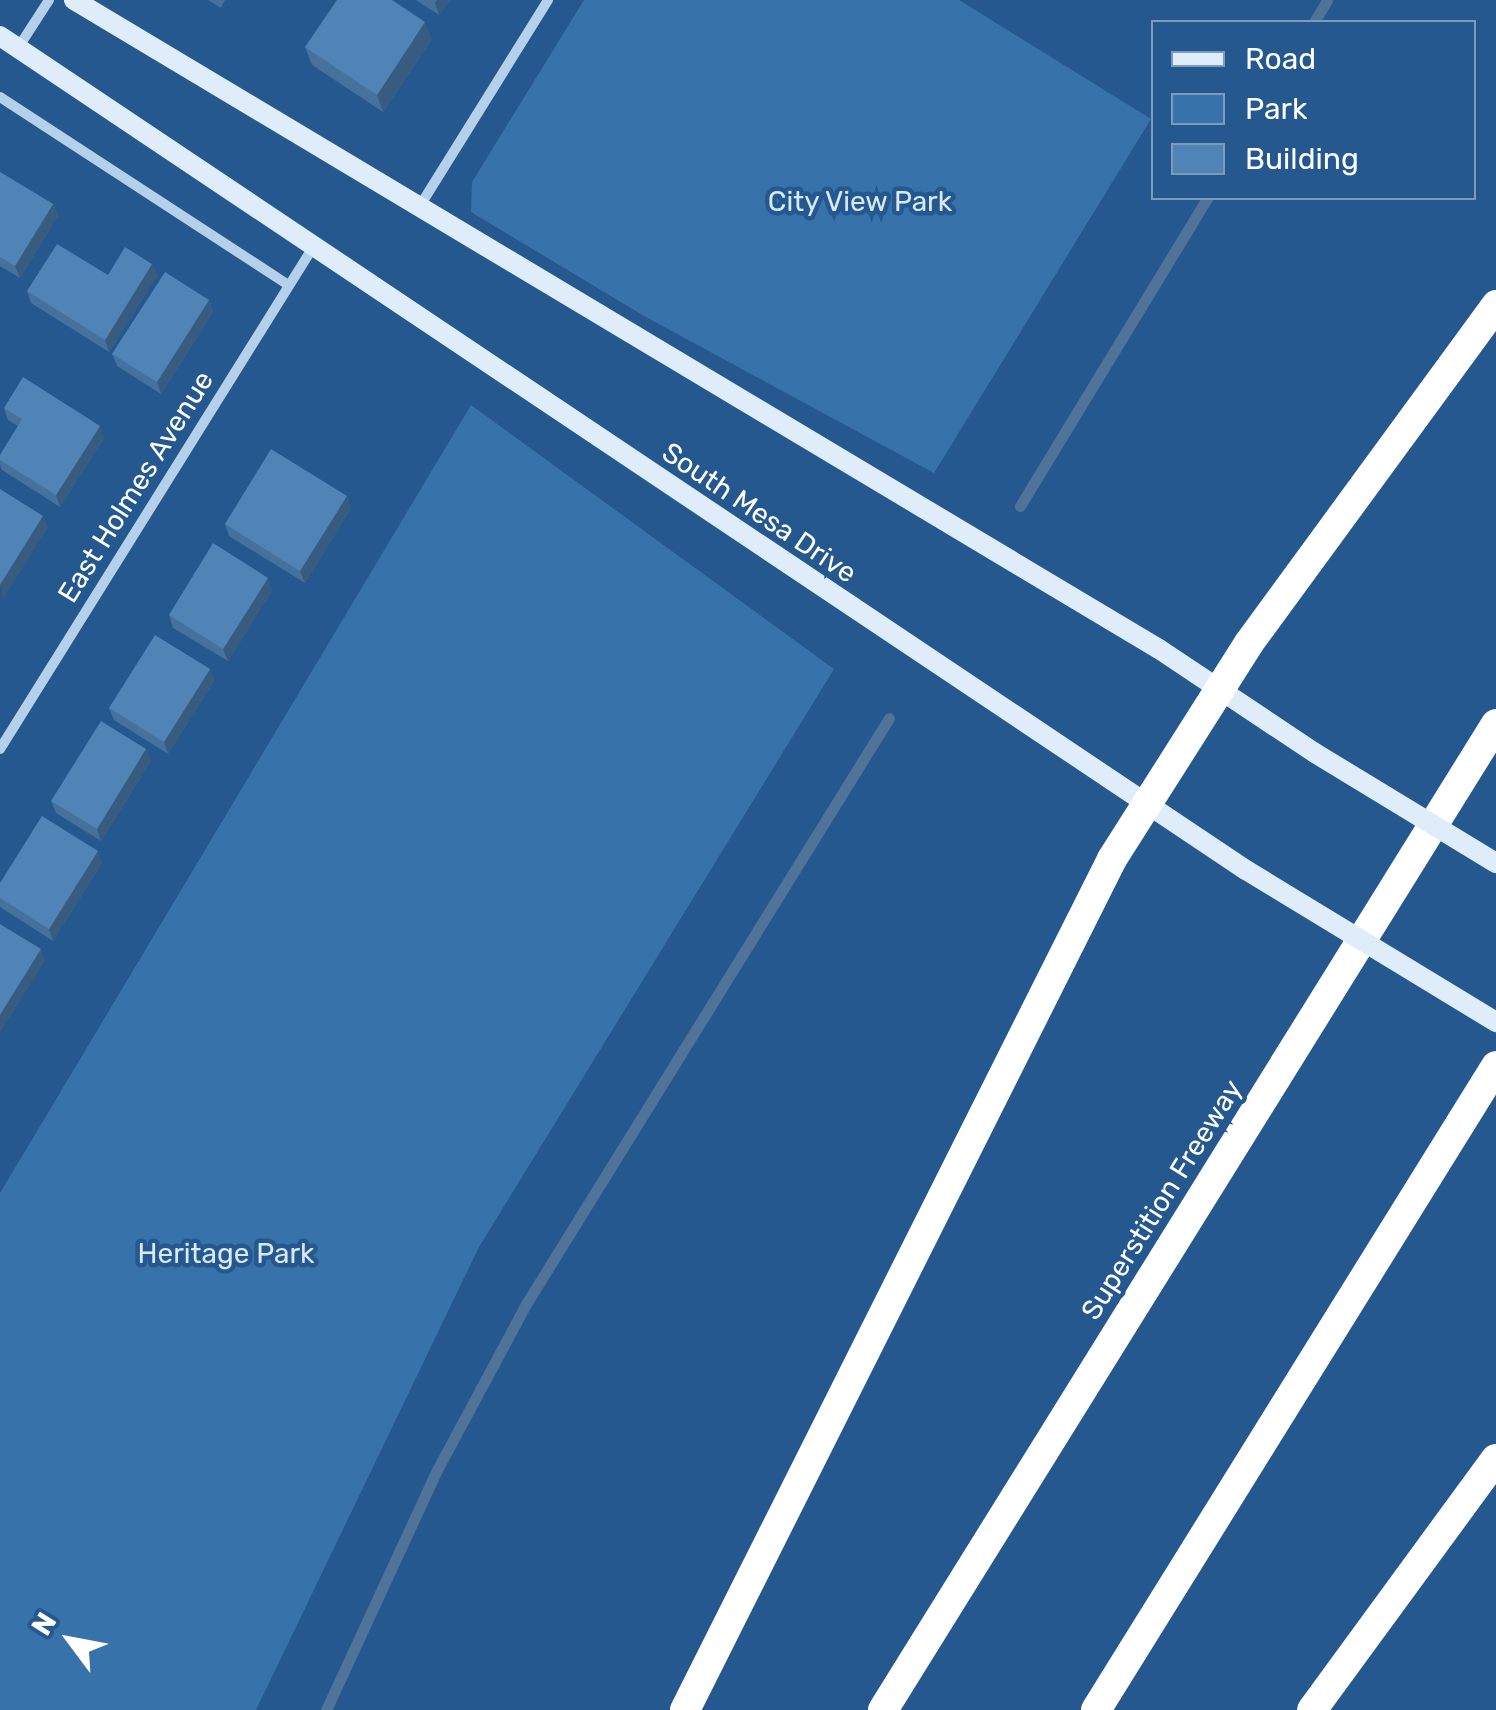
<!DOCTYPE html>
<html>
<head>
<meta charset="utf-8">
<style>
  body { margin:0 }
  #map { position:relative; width:1496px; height:1710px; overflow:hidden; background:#24588e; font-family:Rubik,sans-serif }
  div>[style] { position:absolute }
  .green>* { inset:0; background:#3872aa }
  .stream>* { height:11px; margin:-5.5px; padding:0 5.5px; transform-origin:5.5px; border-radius:5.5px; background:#507399 }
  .minor>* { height:10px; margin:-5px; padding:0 5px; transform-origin:5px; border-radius:5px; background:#b4d0eb }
  .secondary>* { height:20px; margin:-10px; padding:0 10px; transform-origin:10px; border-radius:10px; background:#dfecf9 }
  .motorway>* { height:30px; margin:-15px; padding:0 15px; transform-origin:15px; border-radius:15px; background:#fff }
  .secondary-bridge>* { height:20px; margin:-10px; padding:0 10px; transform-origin:10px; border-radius:10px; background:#dfecf9 }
  .wall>* { inset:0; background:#45719d }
  .shaded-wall>* { inset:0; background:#385c7f }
  .building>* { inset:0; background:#5083b6 }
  span { translate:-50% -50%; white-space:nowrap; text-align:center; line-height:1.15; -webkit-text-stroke:9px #24588e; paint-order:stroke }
  .park-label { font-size:28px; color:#d8e9f8 }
  .street-label { font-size:28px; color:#fff }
  .legend { position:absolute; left:1151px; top:20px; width:325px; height:180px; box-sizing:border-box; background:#24588e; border:2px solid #7c9bbb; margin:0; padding:12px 18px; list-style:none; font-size:30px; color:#fff }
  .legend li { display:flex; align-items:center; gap:20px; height:50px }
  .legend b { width:50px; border:2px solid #7c9bbb }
  .north { position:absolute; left:20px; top:1590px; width:100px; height:100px; -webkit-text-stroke:8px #24588e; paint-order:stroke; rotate:302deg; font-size:28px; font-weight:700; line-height:40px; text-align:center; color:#fff }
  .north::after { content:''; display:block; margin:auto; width:35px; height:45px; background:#fff; clip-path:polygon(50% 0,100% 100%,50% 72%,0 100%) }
</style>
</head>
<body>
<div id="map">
  <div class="green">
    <i style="clip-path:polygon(584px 0,959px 0,1151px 119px,934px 473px,644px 316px,471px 212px,472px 182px)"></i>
    <i style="clip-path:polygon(471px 405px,834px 669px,479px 1247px,256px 1710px,0 1710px,0 1193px)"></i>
  </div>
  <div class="stream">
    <i style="left:1314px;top:22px;width:26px;rotate:-59deg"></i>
    <i style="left:1020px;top:506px;width:360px;rotate:-58.7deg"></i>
    <i style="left:326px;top:1710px;width:264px;rotate:-65.2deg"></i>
    <i style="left:437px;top:1470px;width:188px;rotate:-61.8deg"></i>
    <i style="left:526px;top:1304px;width:689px;rotate:-58.22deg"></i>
  </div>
  <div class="minor">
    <i style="left:18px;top:48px;width:57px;rotate:-57.1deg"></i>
    <i style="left:0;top:97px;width:344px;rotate:33.1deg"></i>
    <i style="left:418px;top:209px;width:246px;rotate:-58.1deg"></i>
    <i style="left:0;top:749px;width:589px;rotate:-58.04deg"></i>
  </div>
  <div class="secondary">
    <i style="left:74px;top:0;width:1264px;rotate:30.89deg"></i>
    <i style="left:1159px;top:649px;width:187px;rotate:33.7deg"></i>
    <i style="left:0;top:36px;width:1499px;rotate:33.8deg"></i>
  </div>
  <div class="motorway">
    <i style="left:685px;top:1710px;width:952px;rotate:-63.35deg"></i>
    <i style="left:1112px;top:859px;width:256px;rotate:-57.6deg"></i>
    <i style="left:1249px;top:643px;width:419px;rotate:-53.8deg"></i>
    <i style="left:883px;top:1710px;width:1161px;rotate:-58.13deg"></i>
    <i style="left:1096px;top:1710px;width:758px;rotate:-58.15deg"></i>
    <i style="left:1312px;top:1710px;width:311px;rotate:-53.8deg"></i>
  </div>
  <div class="secondary-bridge">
    <i style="left:1315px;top:753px;width:212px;rotate:31.3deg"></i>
    <i style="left:1246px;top:870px;width:293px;rotate:31.3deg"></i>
  </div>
  <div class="wall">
    <i style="clip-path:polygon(208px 0,225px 0,221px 8px)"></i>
    <i style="clip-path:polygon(416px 0,450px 0,439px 15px)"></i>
    <i style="clip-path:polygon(432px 39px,383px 112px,312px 65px,305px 47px)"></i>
    <i style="clip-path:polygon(0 172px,53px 204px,58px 216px,20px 278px,0 266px)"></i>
    <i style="clip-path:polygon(152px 264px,157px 276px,109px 352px,31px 303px,27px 291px,108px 275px)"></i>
    <i style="clip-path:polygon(209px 300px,213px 312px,161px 394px,117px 366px,112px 354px)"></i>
    <i style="clip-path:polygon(4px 408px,100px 426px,104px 438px,60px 507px,2px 470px,0 465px,0 455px,18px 426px,8px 420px)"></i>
    <i style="clip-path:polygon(351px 508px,305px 583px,229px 536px,225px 524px)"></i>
    <i style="clip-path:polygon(268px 578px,272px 590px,228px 661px,173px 628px,169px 615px)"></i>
    <i style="clip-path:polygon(210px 669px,214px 681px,168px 754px,114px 720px,109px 708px)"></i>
    <i style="clip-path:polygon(151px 761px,101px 841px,56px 813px,51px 801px)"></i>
    <i style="clip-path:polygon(102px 863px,53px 941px,0 907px,0 883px)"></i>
  </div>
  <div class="shaded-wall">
    <i style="clip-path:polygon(437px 0,450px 0,439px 15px,435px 3px)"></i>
    <i style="clip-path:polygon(425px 22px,432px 39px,383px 112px,377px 95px)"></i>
    <i style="clip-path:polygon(53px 204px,58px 216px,20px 278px,15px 266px)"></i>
    <i style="clip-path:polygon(152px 264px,157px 276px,109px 352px,105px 340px)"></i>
    <i style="clip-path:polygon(209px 300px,213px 312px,161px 394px,157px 382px)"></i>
    <i style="clip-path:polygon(100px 426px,104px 438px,60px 507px,56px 495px)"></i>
    <i style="clip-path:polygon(347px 496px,351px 508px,305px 583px,300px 571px)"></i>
    <i style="clip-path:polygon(43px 516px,48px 528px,3px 599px,0 585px)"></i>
    <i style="clip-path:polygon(268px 578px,272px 590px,228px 661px,223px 649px)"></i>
    <i style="clip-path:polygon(210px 669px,214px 681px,168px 754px,164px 742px)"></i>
    <i style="clip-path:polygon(146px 749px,151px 761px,101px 841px,97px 829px)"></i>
    <i style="clip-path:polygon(98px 851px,102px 863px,53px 941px,49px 929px)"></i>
    <i style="clip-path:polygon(41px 949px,45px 961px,0 1033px,0 1015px)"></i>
  </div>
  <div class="building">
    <i style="clip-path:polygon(337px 0,392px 0,425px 22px,377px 95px,305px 47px)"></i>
    <i style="clip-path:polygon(0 172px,53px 204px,15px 266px,0 257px)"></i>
    <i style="clip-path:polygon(57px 244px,108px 275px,125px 247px,152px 264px,105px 340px,27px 291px)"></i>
    <i style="clip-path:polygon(165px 272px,209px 300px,157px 382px,112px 354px)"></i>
    <i style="clip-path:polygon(23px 377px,100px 426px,56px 495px,0 460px,0 455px,22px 419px,4px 408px)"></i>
    <i style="clip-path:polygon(271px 449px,347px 496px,300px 571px,225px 524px)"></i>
    <i style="clip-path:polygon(0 489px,43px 516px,0 585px)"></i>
    <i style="clip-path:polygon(213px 543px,268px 578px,223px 649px,169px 615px)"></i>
    <i style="clip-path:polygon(155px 635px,210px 669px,164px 742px,109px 708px)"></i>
    <i style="clip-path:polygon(101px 721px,146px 749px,97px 829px,51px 801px)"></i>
    <i style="clip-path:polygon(42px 816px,98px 851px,49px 929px,0 898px,0 883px)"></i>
    <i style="clip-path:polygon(0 924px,41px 949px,0 1015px)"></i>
  </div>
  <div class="park-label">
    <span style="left:860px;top:202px">City View Park</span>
    <span style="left:226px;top:1254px">Heritage Park</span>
  </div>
  <div class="street-label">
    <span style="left:136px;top:487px;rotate:-58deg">East Holmes Avenue</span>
    <span style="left:759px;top:513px;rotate:34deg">South Mesa Drive</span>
    <span style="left:1162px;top:1200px;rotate:-58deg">Superstition Freeway</span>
  </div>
  <ul class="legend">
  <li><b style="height:12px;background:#dfecf9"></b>Road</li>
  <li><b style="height:28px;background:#3872aa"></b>Park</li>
  <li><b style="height:28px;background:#5083b6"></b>Building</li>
  </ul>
  <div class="north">N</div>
</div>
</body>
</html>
